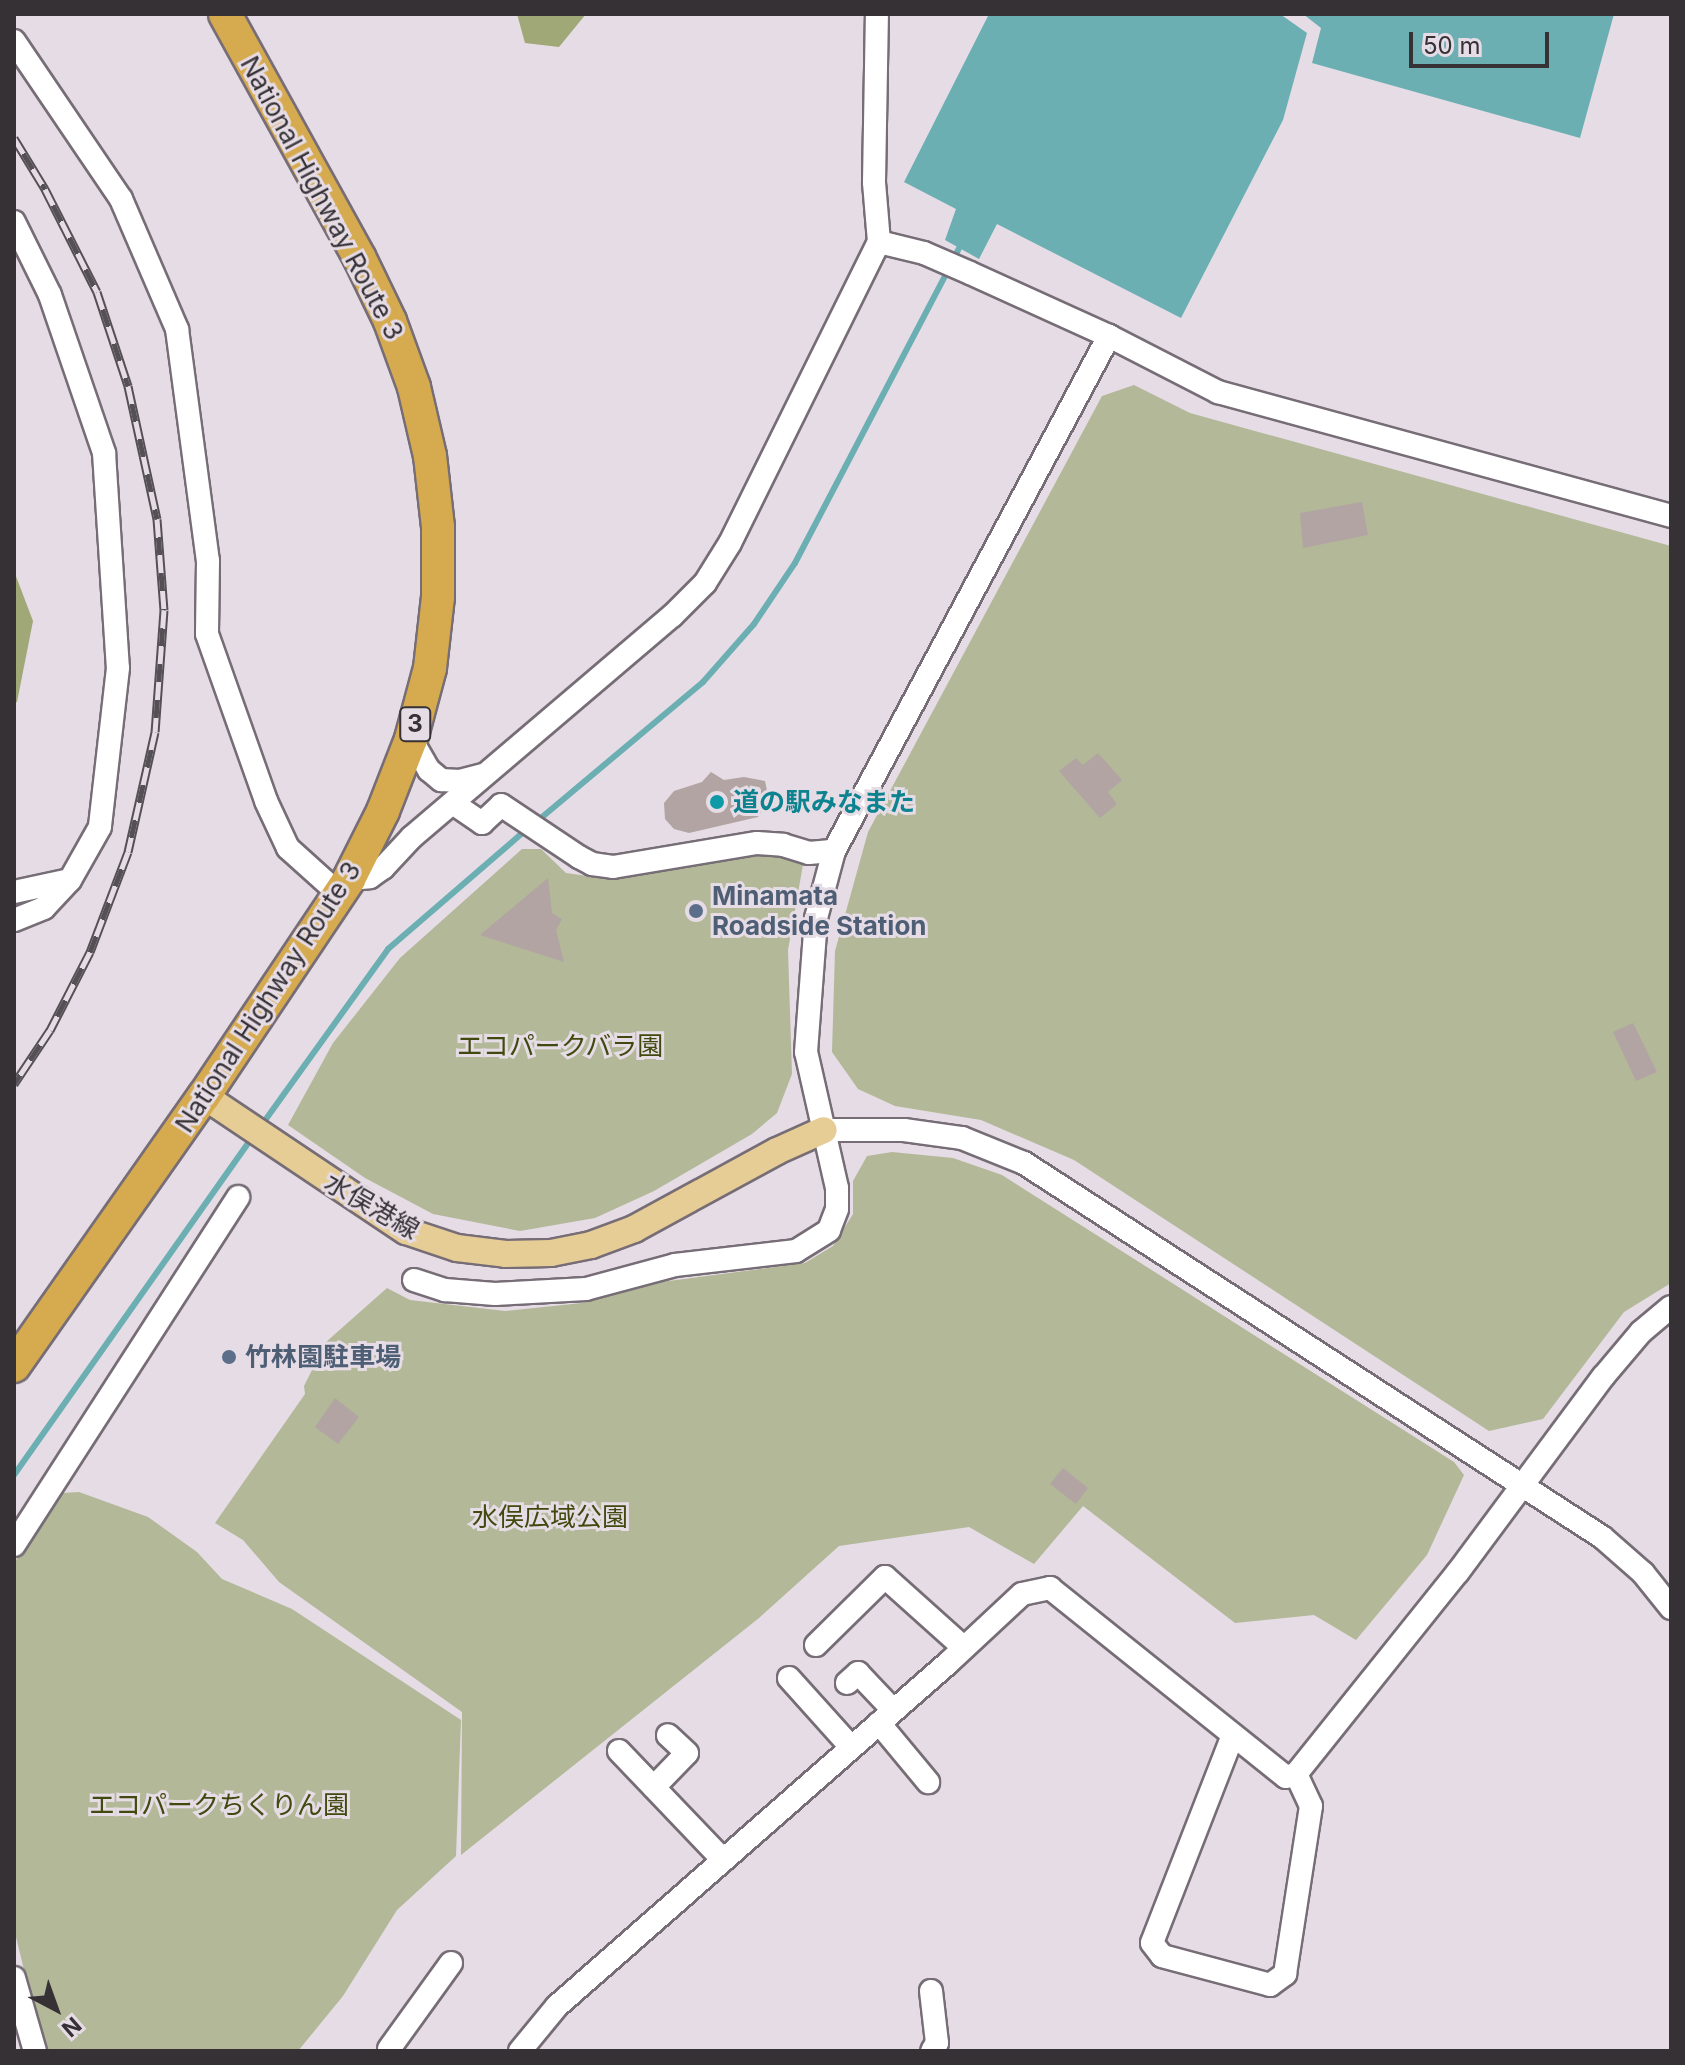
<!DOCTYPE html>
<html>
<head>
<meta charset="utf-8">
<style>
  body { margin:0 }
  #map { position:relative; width:1685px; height:2065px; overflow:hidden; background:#e6dce5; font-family:Inter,"Noto Sans JP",sans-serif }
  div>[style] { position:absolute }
  .green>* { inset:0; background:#b2b898 }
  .forest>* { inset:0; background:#9fa876 }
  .water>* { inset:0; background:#6bafb3 }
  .stream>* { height:6px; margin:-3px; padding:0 3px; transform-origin:3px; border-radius:3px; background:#6bafb3 }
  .building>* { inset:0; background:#b2a4a2 }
  .roads { filter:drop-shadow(2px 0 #766d76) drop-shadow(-2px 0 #766d76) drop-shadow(0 2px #766d76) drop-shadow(0 -2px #766d76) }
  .minor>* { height:22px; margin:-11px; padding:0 11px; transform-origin:11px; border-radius:11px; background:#fff }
  .major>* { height:26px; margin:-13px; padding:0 13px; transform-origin:13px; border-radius:13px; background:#e6cc95 }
  .highway>* { height:32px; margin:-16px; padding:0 16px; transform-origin:16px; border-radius:16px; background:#d6aa4e }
  .rail>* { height:9px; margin-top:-4.5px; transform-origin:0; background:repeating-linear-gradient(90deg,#e6dce5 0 18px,#555055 0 36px); box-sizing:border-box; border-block:2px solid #555055 }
  .dots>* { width:22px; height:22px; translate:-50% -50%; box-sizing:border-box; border:4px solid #e6dce5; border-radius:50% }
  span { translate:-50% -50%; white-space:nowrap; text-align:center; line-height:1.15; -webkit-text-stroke:6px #e6dce5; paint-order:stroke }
  .shield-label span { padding:2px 6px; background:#e6dce5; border:2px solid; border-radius:6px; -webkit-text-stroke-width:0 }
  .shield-label { font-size:24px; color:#353135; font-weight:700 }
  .street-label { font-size:26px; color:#353135 }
  .culture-label { font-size:26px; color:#0d838f; font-weight:700 }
  .left { translate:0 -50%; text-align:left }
  .service-label { font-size:26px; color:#4e5e75; font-weight:700 }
  .park-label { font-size:26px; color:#41490e }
  .frame { position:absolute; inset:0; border:16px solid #353135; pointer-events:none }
  .north { position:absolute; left:16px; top:1969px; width:80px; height:80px; -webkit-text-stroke:6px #e6dce5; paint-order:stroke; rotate:139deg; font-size:22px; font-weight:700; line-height:32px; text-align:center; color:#353135 }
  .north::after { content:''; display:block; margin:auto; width:28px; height:36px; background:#353135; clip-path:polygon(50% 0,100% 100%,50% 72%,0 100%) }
  .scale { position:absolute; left:1409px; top:32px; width:140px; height:36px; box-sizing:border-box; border:4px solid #353135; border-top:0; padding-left:10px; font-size:24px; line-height:28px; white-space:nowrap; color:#353135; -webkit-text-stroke:6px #e6dce5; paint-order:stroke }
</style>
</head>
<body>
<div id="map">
  <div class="green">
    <i style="clip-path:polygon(1134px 385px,1190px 413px,1671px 546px,1671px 1283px,1624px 1312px,1543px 1419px,1489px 1431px,1074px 1160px,981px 1120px,895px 1106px,858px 1089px,832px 1052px,835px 951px,868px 832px,1102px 396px)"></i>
    <i style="clip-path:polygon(522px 849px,541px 849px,566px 873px,609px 879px,763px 851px,804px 859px,788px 950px,792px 1074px,777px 1113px,752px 1134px,654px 1191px,595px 1218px,520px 1231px,433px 1214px,365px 1178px,288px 1125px,333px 1043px,400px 958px)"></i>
    <i style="clip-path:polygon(892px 1152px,953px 1158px,1002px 1175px,1454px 1462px,1464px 1475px,1427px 1555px,1356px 1640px,1314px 1615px,1235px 1623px,1083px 1506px,1034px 1564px,969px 1527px,839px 1546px,759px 1618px,461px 1855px,462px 1712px,279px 1582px,243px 1540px,215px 1523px,305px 1394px,304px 1386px,326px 1342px,387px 1288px,410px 1300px,505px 1311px,582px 1303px,646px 1284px,805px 1263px,833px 1246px,853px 1214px,853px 1181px,867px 1156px)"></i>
    <i style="clip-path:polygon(79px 1492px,148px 1517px,197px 1552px,222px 1579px,292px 1609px,461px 1720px,456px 1856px,397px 1910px,343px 1996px,298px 2051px,44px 2051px,14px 1929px,14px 1563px,63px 1493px)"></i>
  </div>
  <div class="forest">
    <i style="clip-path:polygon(517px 14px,586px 14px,559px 47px,525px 43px)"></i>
    <i style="clip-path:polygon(14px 571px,33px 621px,17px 702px,14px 703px)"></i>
  </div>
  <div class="water">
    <i style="clip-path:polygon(989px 14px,1280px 14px,1307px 33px,1283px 120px,1181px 318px,997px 224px,979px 259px,945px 240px,956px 209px,904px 182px)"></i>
    <i style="clip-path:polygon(1303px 14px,1614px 14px,1580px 138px,1312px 63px,1321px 28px)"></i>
  </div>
  <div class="stream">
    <i style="left:953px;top:260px;width:13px;rotate:-63deg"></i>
    <i style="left:535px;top:823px;width:219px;rotate:-40deg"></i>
    <i style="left:703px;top:682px;width:77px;rotate:-48.7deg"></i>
    <i style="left:754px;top:624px;width:73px;rotate:-56.1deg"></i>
    <i style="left:795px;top:563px;width:331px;rotate:-62.4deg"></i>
    <i style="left:261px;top:1126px;width:218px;rotate:-54.3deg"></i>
    <i style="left:388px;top:949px;width:182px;rotate:-40.8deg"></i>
    <i style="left:14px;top:1475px;width:416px;rotate:-54.8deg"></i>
  </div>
  <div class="building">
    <i style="clip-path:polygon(1362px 502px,1368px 535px,1303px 548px,1300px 513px)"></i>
    <i style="clip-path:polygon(1098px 753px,1122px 780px,1108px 792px,1117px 804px,1100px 818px,1059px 771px,1076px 758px,1083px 765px)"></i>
    <i style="clip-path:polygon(711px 772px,724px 780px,744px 777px,765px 781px,769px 800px,758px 817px,689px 833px,674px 829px,665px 819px,664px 803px,674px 791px,702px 782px)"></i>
    <i style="clip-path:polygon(548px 878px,552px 913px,562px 919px,556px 930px,564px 962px,480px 935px)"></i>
    <i style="clip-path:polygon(1633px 1023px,1657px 1072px,1636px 1081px,1613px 1032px)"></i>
    <i style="clip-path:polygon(335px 1398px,359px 1417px,338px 1444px,315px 1427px)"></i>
    <i style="clip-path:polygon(1063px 1468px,1088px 1488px,1076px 1504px,1050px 1484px)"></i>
  </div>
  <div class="roads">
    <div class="minor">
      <i style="left:14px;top:41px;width:191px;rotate:55.9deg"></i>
      <i style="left:121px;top:199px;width:142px;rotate:66.7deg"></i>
      <i style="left:177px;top:329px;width:234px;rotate:82.4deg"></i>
      <i style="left:208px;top:561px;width:73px;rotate:90.8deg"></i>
      <i style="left:207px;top:634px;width:177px;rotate:70.5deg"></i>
      <i style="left:266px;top:801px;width:52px;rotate:64.9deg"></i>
      <i style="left:288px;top:848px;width:69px;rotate:42deg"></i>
      <i style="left:14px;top:222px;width:81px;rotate:63.7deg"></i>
      <i style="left:50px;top:295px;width:167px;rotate:71.1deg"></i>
      <i style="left:104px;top:453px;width:215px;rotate:86.3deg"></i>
      <i style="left:118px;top:668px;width:160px;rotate:96.5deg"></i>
      <i style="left:100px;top:827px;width:61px;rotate:119.5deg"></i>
      <i style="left:70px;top:880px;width:38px;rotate:133deg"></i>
      <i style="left:44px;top:908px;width:32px;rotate:158deg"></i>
      <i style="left:879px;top:242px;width:46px;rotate:13.7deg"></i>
      <i style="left:924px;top:253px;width:50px;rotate:23.5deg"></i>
      <i style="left:970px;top:273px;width:153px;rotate:24.4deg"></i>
      <i style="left:1109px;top:336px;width:123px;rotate:27.2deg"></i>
      <i style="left:1218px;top:392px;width:470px;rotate:15.3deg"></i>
      <i style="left:411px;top:739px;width:36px;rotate:60deg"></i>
      <i style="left:429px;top:770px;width:16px;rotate:40deg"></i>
      <i style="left:441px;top:780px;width:19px;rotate:3deg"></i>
      <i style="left:460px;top:781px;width:23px;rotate:-15deg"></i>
      <i style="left:454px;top:804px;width:34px;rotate:34deg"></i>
      <i style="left:482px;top:823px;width:26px;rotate:-43deg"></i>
      <i style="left:501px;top:805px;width:94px;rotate:33.7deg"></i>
      <i style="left:579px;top:857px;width:15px;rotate:28deg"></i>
      <i style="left:592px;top:864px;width:21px;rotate:8deg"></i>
      <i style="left:613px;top:867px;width:146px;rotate:-9.5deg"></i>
      <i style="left:757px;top:843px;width:26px;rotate:4deg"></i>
      <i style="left:783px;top:845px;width:27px;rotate:17deg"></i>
      <i style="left:809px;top:853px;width:25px;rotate:-5deg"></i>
      <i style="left:349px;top:879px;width:21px;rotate:-5deg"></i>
      <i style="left:370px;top:877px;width:16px;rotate:-35deg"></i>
      <i style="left:383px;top:868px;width:42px;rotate:-46.9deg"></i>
      <i style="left:412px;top:837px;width:341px;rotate:-40.4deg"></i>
      <i style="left:672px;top:616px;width:47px;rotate:-45deg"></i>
      <i style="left:705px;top:583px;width:47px;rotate:-58deg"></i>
      <i style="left:730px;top:543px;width:336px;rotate:-63.7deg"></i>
      <i style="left:879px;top:242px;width:60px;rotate:-94.8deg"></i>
      <i style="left:874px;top:182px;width:168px;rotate:-89deg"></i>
      <i style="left:14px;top:892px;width:57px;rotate:-12.1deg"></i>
      <i style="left:824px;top:1130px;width:80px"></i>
      <i style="left:904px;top:1130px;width:59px;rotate:7.9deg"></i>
      <i style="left:962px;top:1138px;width:67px;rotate:22deg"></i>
      <i style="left:1024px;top:1163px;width:688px;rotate:32.91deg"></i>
      <i style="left:1602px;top:1537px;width:55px;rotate:41.3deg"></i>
      <i style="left:1643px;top:1573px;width:45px;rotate:51.3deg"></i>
      <i style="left:414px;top:1280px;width:33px;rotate:18deg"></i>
      <i style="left:445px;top:1290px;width:50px;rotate:4.6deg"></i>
      <i style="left:495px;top:1294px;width:91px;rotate:-3.1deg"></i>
      <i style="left:586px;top:1289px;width:92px;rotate:-15.1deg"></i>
      <i style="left:675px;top:1265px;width:122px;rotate:-6.6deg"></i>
      <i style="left:796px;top:1251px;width:39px;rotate:-32deg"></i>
      <i style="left:829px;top:1230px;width:22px;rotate:-69deg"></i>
      <i style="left:837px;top:1209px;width:21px;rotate:-90deg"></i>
      <i style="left:837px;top:1188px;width:139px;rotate:-102.8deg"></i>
      <i style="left:806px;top:1052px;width:134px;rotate:-85.7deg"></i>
      <i style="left:816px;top:918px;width:69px;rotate:-75deg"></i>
      <i style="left:834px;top:851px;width:584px;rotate:-61.9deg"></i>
      <i style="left:14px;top:1545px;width:414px;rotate:-57.2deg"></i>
      <i style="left:816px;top:1645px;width:97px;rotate:-44.6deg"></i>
      <i style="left:885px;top:1577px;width:106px;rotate:41.9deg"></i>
      <i style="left:789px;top:1678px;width:93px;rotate:48.1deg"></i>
      <i style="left:847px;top:1683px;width:15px;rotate:-42deg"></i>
      <i style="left:858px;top:1673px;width:51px;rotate:46.6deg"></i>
      <i style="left:879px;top:1723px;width:77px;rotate:50.3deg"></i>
      <i style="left:1233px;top:1735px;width:223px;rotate:111.3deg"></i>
      <i style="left:1152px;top:1943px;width:16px;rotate:52deg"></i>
      <i style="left:1162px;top:1956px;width:112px;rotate:15deg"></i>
      <i style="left:1270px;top:1985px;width:19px;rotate:-36deg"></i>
      <i style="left:1285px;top:1974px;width:170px;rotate:-81.2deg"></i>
      <i style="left:1311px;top:1806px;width:35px;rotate:-115deg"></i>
      <i style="left:619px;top:1751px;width:151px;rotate:46.3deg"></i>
      <i style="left:654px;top:1787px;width:47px;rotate:-45.9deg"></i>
      <i style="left:687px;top:1753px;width:26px;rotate:-137deg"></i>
      <i style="left:14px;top:1978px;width:76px;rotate:74deg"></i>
      <i style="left:931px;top:1991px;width:52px;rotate:83.4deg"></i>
      <i style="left:937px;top:2043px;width:9px;rotate:122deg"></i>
      <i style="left:389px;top:2049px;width:106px;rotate:-54.2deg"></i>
      <i style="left:520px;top:2051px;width:58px;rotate:-50.6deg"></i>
      <i style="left:557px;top:2006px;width:520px;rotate:-41.26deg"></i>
      <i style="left:948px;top:1663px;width:101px;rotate:-43deg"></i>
      <i style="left:1022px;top:1594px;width:29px;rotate:-12deg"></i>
      <i style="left:1050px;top:1588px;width:302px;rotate:38.7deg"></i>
      <i style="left:1286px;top:1777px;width:10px;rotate:-17deg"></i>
      <i style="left:1296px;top:1774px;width:259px;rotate:-51.3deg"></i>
      <i style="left:1458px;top:1572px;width:243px;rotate:-53.4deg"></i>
      <i style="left:1603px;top:1377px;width:59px;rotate:-49.8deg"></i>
      <i style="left:1641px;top:1332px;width:39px;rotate:-40deg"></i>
    </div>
    <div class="major">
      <i style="left:204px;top:1096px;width:243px;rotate:33.8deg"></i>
      <i style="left:406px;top:1231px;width:54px;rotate:18.4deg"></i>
      <i style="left:457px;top:1248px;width:49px;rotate:7deg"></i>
      <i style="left:506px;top:1254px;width:45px;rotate:-1.3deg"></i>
      <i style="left:551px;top:1253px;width:41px;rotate:-11.3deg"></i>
      <i style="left:591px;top:1245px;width:46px;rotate:-20.4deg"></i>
      <i style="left:634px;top:1229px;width:163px;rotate:-28.6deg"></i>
      <i style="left:777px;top:1151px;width:51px;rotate:-24.1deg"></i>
    </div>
    <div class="highway">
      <i style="left:14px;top:1366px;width:330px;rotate:-54.9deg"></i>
      <i style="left:204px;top:1096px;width:261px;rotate:-56.2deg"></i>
      <i style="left:349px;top:879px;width:76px;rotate:-63.4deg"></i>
      <i style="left:383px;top:811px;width:77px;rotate:-68.7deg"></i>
      <i style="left:411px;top:739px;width:73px;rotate:-75deg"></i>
      <i style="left:430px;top:668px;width:71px;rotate:-83.6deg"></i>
      <i style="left:438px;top:597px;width:70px;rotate:-90deg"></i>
      <i style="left:438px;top:527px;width:71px;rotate:-96.4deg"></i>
      <i style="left:430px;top:456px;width:71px;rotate:-103.1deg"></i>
      <i style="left:414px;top:387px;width:70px;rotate:-110deg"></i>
      <i style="left:390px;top:321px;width:71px;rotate:-115.8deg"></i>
      <i style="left:359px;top:257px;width:277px;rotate:-118.9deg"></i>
    </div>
  </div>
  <div class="rail">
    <i style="left:14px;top:138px;width:60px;rotate:58.7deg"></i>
    <i style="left:45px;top:189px;width:115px;rotate:63.2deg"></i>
    <i style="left:97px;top:292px;width:99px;rotate:71.7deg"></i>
    <i style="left:128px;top:386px;width:136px;rotate:77.7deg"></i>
    <i style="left:157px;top:519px;width:91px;rotate:85.6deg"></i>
    <i style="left:164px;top:610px;width:122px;rotate:94.2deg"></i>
    <i style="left:155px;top:732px;width:123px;rotate:102.7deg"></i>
    <i style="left:128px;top:852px;width:107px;rotate:110.8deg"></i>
    <i style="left:90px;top:952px;width:88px;rotate:117.1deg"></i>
    <i style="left:50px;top:1030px;width:65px;rotate:123.7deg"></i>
  </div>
  <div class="dots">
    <i style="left:717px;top:802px;background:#0f9aa8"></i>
    <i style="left:696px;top:911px;background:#5c6f8a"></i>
    <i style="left:229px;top:1357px;background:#5c6f8a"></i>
  </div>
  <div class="shield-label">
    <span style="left:415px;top:724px">3</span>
  </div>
  <div class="street-label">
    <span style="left:322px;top:198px;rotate:62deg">National Highway Route 3</span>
    <span style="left:268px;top:997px;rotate:-57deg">National Highway Route 3</span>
    <span style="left:372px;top:1206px;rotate:30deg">水俣港線</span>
  </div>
  <div class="culture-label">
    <span class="left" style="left:733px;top:802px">道の駅みなまた</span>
  </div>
  <div class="service-label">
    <span class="left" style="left:712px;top:911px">Minamata<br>Roadside Station</span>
    <span class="left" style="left:245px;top:1357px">竹林園駐車場</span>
  </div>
  <div class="park-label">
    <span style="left:560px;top:1046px">エコパークバラ園</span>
    <span style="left:550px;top:1517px">水俣広域公園</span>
    <span style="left:219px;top:1805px">エコパークちくりん園</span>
  </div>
  <div class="frame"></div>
  <div class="north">N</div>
  <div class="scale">50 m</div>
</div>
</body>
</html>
